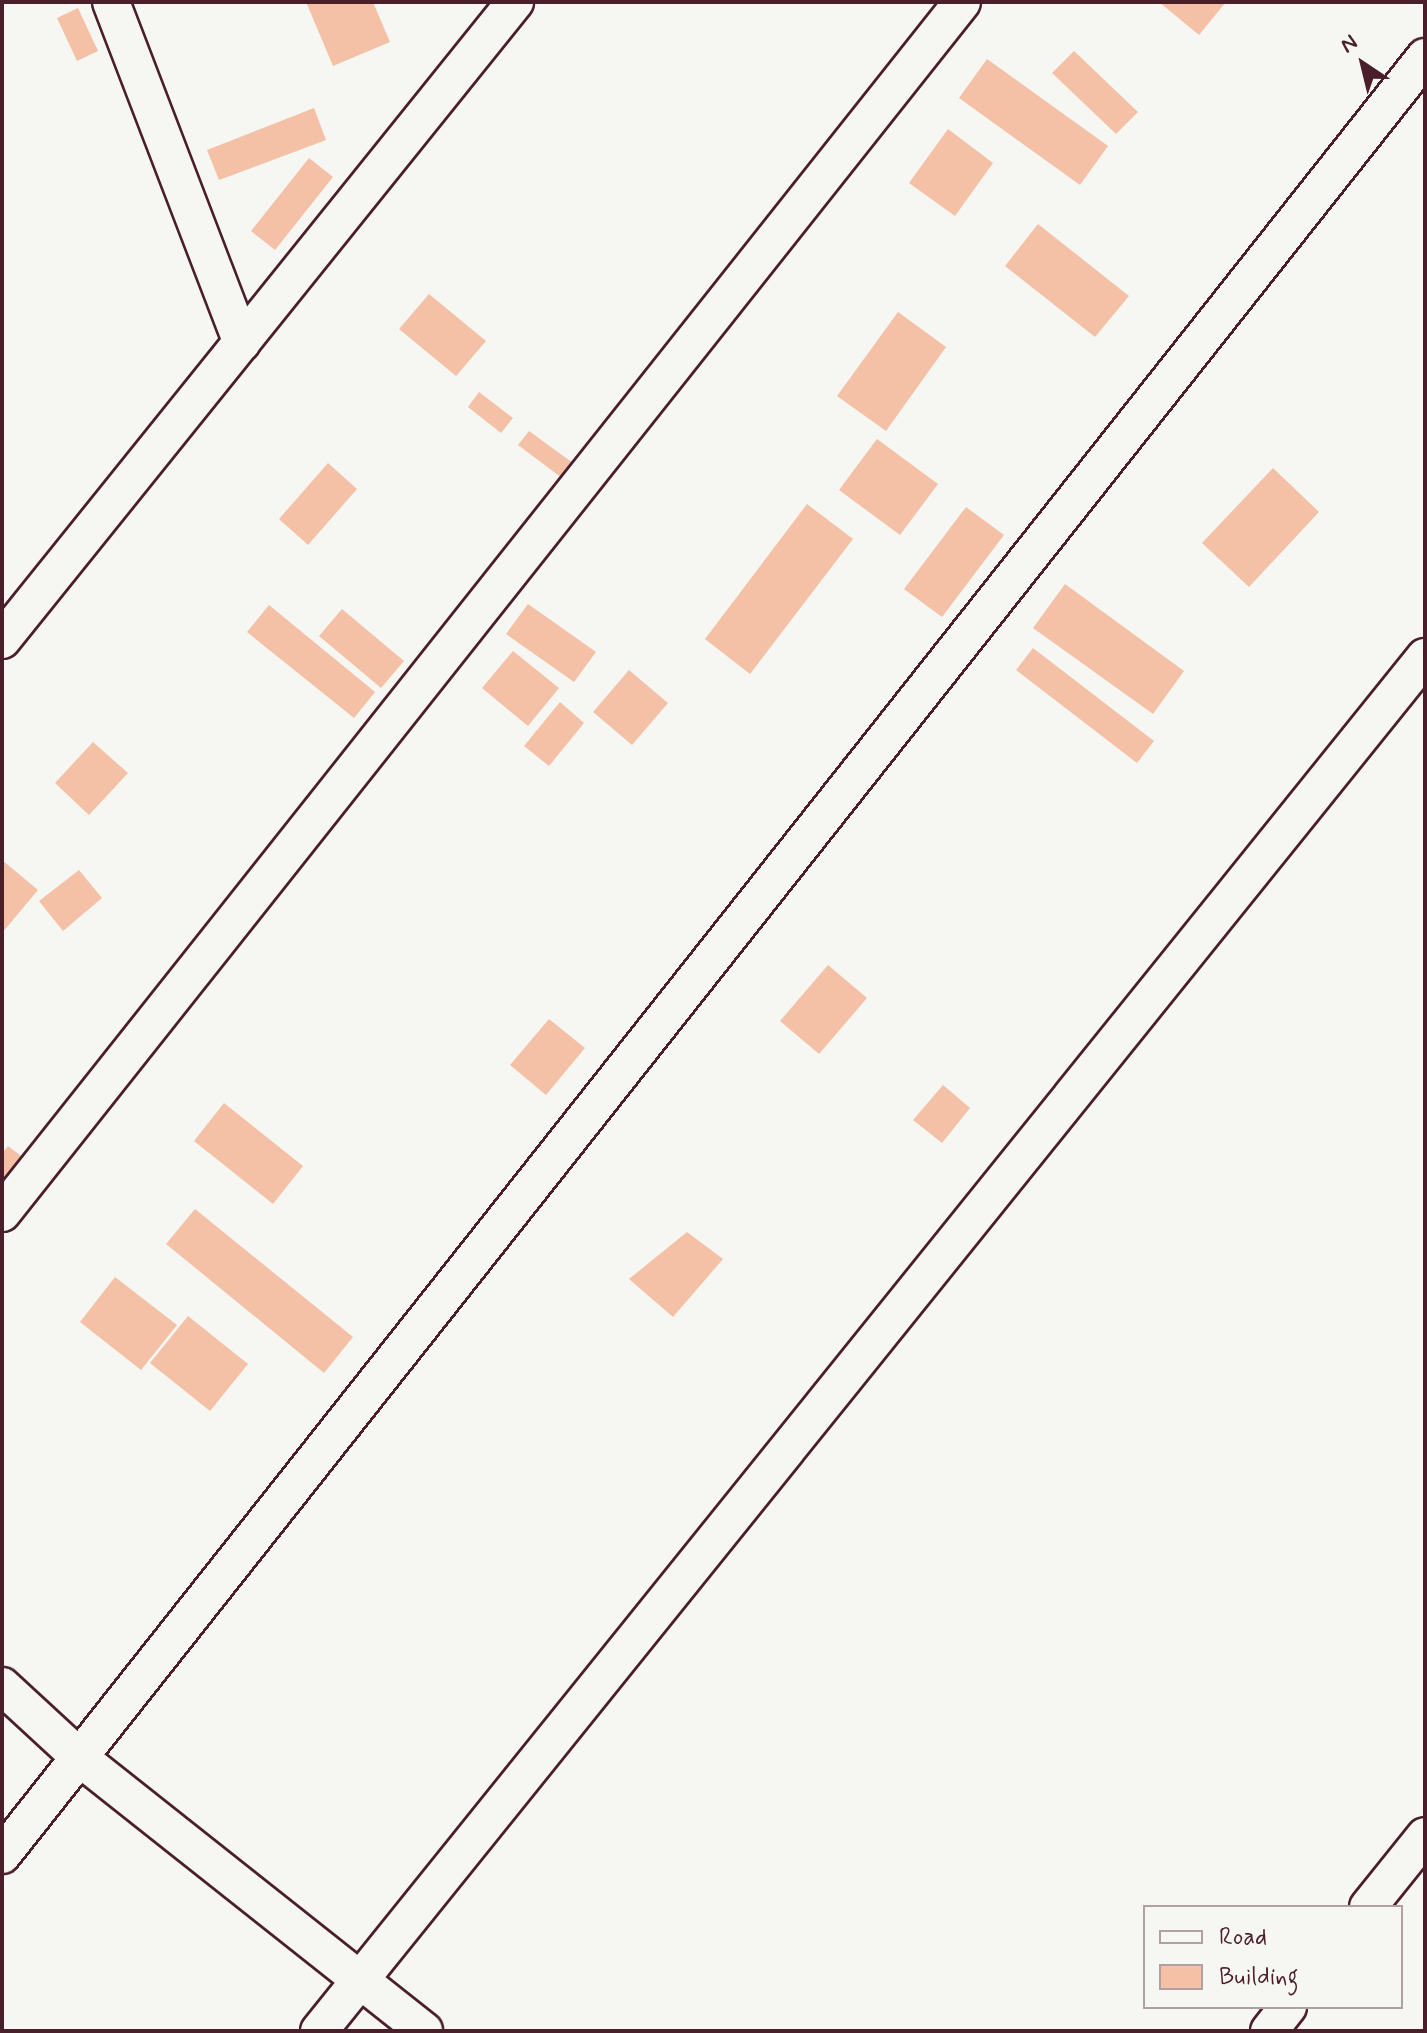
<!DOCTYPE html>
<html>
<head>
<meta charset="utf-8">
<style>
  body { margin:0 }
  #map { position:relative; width:1427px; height:2033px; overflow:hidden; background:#f6f6f2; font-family:Mynerve,sans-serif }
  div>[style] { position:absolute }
  .building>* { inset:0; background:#f5c1a6 }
  .roads { filter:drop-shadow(2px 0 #4a1f2b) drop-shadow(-2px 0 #4a1f2b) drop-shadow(0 2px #4a1f2b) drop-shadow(0 -2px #4a1f2b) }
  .street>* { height:36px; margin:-18px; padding:0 18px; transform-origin:18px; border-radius:18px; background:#f6f6f2 }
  span { translate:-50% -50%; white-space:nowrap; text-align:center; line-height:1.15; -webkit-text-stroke:7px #f6f6f2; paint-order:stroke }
  .frame { position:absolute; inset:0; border:4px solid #4a1f2b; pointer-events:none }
  .legend { position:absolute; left:1143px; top:1905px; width:260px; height:104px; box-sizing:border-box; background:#f6f6f2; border:2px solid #b1a0a2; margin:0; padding:10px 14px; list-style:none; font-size:24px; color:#4a1f2b }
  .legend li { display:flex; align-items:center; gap:16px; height:40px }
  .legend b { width:40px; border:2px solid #b1a0a2 }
  .north { position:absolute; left:1323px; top:24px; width:80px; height:80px; -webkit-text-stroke:6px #f6f6f2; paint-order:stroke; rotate:325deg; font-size:22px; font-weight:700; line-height:32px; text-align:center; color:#4a1f2b }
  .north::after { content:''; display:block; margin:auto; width:28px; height:36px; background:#4a1f2b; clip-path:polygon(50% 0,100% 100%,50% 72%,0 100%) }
</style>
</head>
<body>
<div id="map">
  <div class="building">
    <i style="clip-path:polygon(306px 2px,373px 2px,390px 42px,333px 66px)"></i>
    <i style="clip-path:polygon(1159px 2px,1226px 2px,1199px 35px)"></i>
    <i style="clip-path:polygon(78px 8px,98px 51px,77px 61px,57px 18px)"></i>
    <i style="clip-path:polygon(1074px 51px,1138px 112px,1116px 134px,1052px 73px)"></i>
    <i style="clip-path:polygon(987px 59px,1108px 146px,1080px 185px,959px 98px)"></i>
    <i style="clip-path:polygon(314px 108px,326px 140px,219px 180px,207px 150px)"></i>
    <i style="clip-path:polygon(948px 129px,993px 163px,955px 216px,909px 183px)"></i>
    <i style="clip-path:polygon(309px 158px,333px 177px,275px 250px,251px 231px)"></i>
    <i style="clip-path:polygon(1038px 224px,1129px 296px,1095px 337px,1005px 266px)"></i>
    <i style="clip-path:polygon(429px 294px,486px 341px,456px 376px,399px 329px)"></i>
    <i style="clip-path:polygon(898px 312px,946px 347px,886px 431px,837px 396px)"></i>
    <i style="clip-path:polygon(479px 392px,513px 418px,501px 433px,468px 407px)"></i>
    <i style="clip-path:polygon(529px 431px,577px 466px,566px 481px,518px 445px)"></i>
    <i style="clip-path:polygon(877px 439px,938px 484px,900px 535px,839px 490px)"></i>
    <i style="clip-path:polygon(328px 463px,357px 489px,308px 545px,279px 519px)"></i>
    <i style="clip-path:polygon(1273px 468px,1319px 512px,1249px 587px,1202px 543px)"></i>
    <i style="clip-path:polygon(807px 504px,853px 539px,750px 674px,705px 639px)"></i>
    <i style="clip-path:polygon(966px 507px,1004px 535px,942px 617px,904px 589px)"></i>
    <i style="clip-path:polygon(1065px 584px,1184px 671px,1153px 714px,1033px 628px)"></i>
    <i style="clip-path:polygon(528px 604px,596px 652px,574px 682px,506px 634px)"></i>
    <i style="clip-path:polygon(269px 605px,375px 692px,354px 718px,247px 632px)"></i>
    <i style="clip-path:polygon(342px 609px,404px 661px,381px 688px,319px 636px)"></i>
    <i style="clip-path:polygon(1033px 648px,1154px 741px,1137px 763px,1016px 670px)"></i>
    <i style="clip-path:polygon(513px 651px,559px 688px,528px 726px,482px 688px)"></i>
    <i style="clip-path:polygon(629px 670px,668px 703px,632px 745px,593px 712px)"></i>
    <i style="clip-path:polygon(560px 702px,584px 723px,549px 766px,524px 746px)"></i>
    <i style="clip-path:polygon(93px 742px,128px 773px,89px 815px,55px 783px)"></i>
    <i style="clip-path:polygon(2px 860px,38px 890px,2px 933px)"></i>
    <i style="clip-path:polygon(79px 870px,102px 898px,63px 931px,39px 901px)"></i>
    <i style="clip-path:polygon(828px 965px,867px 998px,819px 1054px,780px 1021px)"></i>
    <i style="clip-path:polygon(549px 1019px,585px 1048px,546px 1095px,510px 1065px)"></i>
    <i style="clip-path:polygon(943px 1085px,970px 1108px,942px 1143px,913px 1120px)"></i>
    <i style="clip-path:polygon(224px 1103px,303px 1166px,273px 1204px,194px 1141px)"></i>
    <i style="clip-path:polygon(8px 1146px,25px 1159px,2px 1189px,2px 1154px)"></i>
    <i style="clip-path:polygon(195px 1209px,353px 1337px,324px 1373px,166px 1244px)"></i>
    <i style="clip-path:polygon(687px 1232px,723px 1259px,673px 1317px,629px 1279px)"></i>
    <i style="clip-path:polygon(115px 1277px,177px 1325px,141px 1370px,80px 1322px)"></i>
    <i style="clip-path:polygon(188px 1316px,248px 1364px,210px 1411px,150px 1363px)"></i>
  </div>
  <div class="roads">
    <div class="street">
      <i style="left:111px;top:2px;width:365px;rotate:69deg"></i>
      <i style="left:2px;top:640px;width:819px;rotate:-51.2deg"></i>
      <i style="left:2px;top:1213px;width:1545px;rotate:-51.59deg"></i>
      <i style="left:2px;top:1686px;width:106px;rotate:42.7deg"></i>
      <i style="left:80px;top:1758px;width:439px;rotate:38.4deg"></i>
      <i style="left:2px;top:1855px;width:2293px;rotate:-51.64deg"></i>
      <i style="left:1368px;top:1907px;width:91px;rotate:-51.2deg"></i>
      <i style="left:319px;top:2031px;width:1764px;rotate:-51.17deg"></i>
      <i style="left:1269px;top:2031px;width:31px;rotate:-52deg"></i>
    </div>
  </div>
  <div class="frame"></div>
  <ul class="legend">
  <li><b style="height:10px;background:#f6f6f2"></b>Road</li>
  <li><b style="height:22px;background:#f5c1a6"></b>Building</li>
  </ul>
  <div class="north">N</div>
</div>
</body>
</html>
